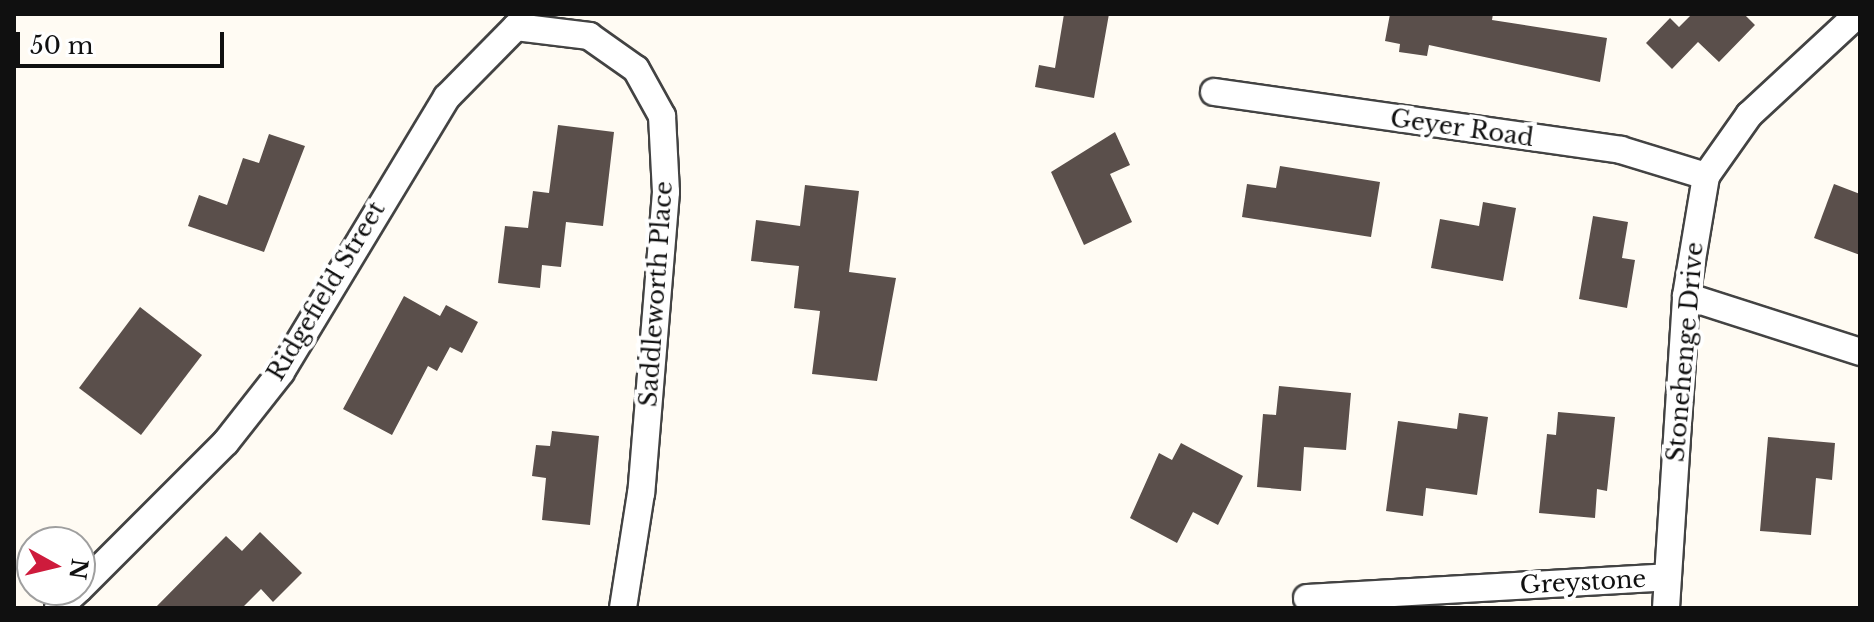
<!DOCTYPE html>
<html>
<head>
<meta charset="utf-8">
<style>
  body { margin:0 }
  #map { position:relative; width:1874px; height:622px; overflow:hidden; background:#fffbf3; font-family:"Libre Baskerville",serif }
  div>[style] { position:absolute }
  .building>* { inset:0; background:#5a4f4b }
  .roads { filter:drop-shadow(2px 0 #434343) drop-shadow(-2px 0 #434343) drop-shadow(0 2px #434343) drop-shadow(0 -2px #434343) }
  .street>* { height:26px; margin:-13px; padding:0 13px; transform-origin:13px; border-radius:13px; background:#fff }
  span { translate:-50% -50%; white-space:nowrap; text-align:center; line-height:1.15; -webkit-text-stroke:8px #fff; paint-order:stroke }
  .street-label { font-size:24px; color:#101010 }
  .frame { position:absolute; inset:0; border:16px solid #101010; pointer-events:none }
  .north { position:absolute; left:16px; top:526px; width:80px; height:80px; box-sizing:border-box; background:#fff; border:2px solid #9f9f9f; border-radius:50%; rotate:98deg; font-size:22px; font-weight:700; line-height:32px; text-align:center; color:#101010 }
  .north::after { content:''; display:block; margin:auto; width:28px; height:36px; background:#ce1b3c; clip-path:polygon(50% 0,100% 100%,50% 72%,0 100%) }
  .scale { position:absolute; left:16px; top:32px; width:208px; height:36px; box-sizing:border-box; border:4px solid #101010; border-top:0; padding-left:10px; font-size:24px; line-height:28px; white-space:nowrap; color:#101010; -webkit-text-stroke:6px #fff; paint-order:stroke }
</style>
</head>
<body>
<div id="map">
  <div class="building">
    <i style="clip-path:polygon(1064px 14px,1109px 14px,1094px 98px,1035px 87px,1039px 65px,1055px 68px)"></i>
    <i style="clip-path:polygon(1390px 14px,1493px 14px,1492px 20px,1607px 38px,1600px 82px,1429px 45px,1427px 56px,1399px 52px,1400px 44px,1385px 41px)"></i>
    <i style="clip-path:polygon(1692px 14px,1744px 14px,1755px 25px,1719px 62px,1698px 42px,1672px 69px,1646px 43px,1670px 18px,1679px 27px)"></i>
    <i style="clip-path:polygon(558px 125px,614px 132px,603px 226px,566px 222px,561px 267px,542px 265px,540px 288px,498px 283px,505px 226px,528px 228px,533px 191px,549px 193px)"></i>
    <i style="clip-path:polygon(1115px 132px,1130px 165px,1110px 174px,1132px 222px,1084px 245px,1051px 172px)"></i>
    <i style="clip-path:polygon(269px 134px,305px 146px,264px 252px,188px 226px,199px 195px,227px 205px,243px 158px,259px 163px)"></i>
    <i style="clip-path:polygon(1280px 166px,1380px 182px,1371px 237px,1242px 217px,1247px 184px,1276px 188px)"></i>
    <i style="clip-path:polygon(1834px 184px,1860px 194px,1860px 255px,1814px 238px)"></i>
    <i style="clip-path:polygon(805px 185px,859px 191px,849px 272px,896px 278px,877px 381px,812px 374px,820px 311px,794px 308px,799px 266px,751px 261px,756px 220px,800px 226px)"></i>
    <i style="clip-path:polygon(1483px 202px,1516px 208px,1503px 281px,1431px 268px,1440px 219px,1479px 226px)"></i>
    <i style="clip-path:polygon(1593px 216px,1628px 222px,1622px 258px,1635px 260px,1627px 308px,1579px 299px)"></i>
    <i style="clip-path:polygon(404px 296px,440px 316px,446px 305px,478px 322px,462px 353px,450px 347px,437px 371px,428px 366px,392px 435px,343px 409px)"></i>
    <i style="clip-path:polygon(140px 307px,202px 355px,141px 435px,79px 388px)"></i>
    <i style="clip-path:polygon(1279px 386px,1351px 393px,1346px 450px,1304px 447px,1301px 491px,1257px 487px,1263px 414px,1276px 415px)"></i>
    <i style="clip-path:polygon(1558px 412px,1615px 417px,1607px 491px,1597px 489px,1595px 518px,1539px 513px,1547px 434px,1556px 435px)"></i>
    <i style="clip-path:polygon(1459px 413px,1488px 417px,1477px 495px,1426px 488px,1423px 516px,1386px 511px,1398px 421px,1457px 429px)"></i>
    <i style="clip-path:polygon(552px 431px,599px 436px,590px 525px,542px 520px,546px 478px,532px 476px,536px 445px,550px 446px)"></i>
    <i style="clip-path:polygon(1768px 437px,1835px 443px,1832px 480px,1816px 478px,1811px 535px,1760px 531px)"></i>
    <i style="clip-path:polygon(1181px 443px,1243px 476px,1218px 525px,1193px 512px,1177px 543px,1130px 518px,1159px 453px,1172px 460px)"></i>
    <i style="clip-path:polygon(260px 532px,302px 573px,273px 602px,261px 589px,242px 608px,155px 608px,226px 536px,242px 551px)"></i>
  </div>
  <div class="roads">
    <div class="street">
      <i style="left:516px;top:27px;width:74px;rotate:7deg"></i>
      <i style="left:589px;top:36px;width:57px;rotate:35.1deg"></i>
      <i style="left:636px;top:69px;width:54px;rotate:61deg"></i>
      <i style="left:662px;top:116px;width:76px;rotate:87deg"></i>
      <i style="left:666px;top:192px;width:302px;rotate:94.7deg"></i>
      <i style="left:641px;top:493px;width:116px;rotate:98.9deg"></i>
      <i style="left:1214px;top:92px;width:411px;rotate:8.1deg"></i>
      <i style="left:1621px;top:150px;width:89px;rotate:17deg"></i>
      <i style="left:1686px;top:296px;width:183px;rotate:17.8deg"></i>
      <i style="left:80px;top:588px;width:206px;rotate:-45deg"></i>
      <i style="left:226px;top:442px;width:89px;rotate:-51.8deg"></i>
      <i style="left:281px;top:372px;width:321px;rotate:-58.9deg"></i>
      <i style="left:447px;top:97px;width:98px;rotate:-45.4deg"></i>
      <i style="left:1307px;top:598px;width:361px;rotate:-3.3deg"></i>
      <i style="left:58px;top:608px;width:27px;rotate:-42deg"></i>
      <i style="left:1666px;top:608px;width:313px;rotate:-86.3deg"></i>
      <i style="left:1686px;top:296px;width:122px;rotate:-80.5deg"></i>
      <i style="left:1706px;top:176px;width:75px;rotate:-54.8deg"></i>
      <i style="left:1749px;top:115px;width:149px;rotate:-42.8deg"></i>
    </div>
  </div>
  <div class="street-label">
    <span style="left:1462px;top:128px;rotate:8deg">Geyer Road</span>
    <span style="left:326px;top:291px;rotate:-59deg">Ridgefield Street</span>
    <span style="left:656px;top:294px;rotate:-86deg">Saddleworth Place</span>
    <span style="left:1685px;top:352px;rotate:-85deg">Stonehenge Drive</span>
    <span style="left:1583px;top:582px;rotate:-3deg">Greystone</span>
  </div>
  <div class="frame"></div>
  <div class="north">N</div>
  <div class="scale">50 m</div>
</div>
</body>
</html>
